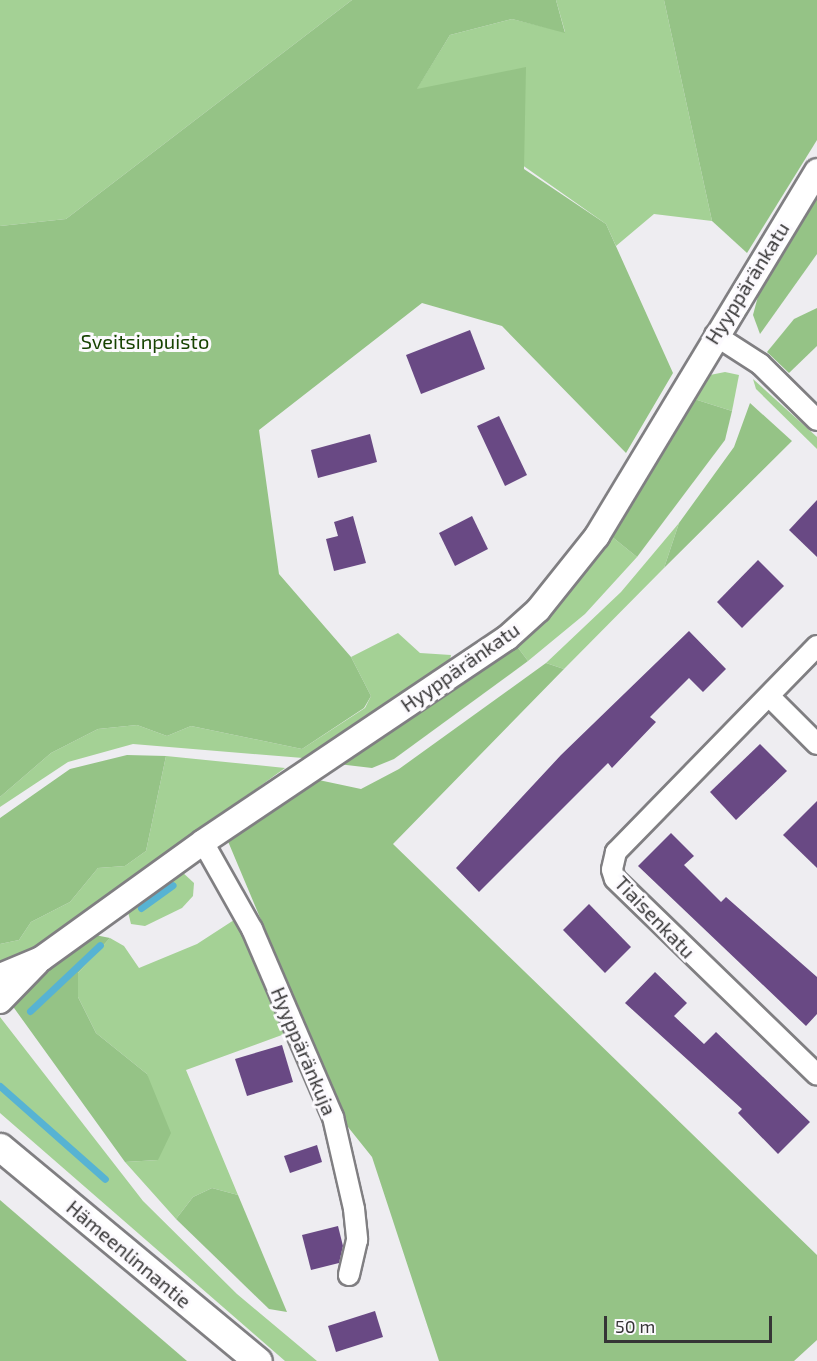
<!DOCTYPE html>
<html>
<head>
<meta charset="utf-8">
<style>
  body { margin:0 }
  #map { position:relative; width:817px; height:1361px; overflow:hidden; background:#eeedf1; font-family:"Exo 2",sans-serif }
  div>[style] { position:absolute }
  .green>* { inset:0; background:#a4d195 }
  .forest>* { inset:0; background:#95c386 }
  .stream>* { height:7px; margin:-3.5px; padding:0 3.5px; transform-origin:3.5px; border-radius:3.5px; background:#57b3d3 }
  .building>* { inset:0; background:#694984 }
  .roads { filter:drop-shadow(2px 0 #807f82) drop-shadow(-2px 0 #807f82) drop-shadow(0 2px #807f82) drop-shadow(0 -2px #807f82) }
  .minor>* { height:20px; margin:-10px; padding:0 10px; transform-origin:10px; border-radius:10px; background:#fff }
  .tertiary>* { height:24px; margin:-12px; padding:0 12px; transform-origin:12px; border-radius:12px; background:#fff }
  .secondary>* { height:27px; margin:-13.5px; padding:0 13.5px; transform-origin:13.5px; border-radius:13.5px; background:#fff }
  span { translate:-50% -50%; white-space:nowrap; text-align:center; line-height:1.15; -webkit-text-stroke:6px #fcfafe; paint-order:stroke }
  .street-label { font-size:20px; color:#363536 }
  .park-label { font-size:20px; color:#164201 }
  .scale { position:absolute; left:604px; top:1316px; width:168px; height:27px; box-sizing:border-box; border:3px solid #363536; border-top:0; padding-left:8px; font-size:18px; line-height:21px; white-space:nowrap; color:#363536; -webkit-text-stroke:4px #fcfafe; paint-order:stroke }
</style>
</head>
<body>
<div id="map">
  <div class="green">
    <i style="clip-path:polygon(0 0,352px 0,66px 219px,0 226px)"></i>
    <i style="clip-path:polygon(556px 0,664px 0,712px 221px,654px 214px,616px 246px,606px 224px,416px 90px,450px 35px,512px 19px,565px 32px)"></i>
    <i style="clip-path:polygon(725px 372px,739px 375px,732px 411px,691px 398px,705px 376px)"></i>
    <i style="clip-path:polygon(753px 379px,817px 437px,817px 449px,756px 389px)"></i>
    <i style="clip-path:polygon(679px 523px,664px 568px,564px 669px,546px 663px,621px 592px)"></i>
    <i style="clip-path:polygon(611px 536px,637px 557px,585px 614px,528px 661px,516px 645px,565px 598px)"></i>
    <i style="clip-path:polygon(398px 633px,420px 653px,451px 655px,449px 666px,303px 758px,133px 744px,68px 762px,0 807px,0 797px,51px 753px,98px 729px,137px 725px,167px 736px,191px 726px,302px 749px,365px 708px,371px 696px,351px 657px)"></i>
    <i style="clip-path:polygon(166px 756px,285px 768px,51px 937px,0 965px,0 944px,19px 940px,31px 922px,70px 902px,98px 868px,125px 866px,146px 851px)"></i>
    <i style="clip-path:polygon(181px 871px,194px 883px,193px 896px,182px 908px,145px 926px,131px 924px,128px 912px)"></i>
    <i style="clip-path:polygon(234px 920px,248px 932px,290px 1032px,186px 1070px,238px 1195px,212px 1188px,193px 1197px,176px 1219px,125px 1162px,158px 1160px,147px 1074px,96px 1033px,78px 997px,78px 973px,110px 938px,124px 946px,139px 968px,197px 944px)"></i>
    <i style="clip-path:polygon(0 1017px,143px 1201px,237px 1294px,317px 1361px,285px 1361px,0 1113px)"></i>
  </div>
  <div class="forest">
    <i style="clip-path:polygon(352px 0,556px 0,565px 33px,512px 19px,450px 35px,417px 89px,526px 67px,524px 169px,606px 224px,673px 373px,626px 453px,502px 326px,422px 303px,259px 430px,279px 574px,351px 657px,371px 696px,364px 708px,302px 749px,191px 726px,167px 736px,137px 725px,98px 729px,51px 753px,0 797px,0 226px,66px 219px)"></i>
    <i style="clip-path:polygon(664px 0,817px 0,817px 140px,747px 253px,712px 221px)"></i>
    <i style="clip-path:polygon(817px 192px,817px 254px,760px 334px,753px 315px,762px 281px)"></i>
    <i style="clip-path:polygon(817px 308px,817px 346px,789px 373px,767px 352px,794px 319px)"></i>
    <i style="clip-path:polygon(691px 398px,732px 411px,725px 440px,637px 557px,611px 536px)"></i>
    <i style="clip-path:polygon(750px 403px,792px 441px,664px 568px,679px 523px,734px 447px)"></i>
    <i style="clip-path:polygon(516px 645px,528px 661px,394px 759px,372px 768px,338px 764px)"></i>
    <i style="clip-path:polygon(546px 663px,564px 669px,393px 844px,817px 1255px,817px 1340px,794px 1361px,439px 1361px,372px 1157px,348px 1127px,227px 839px,314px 779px,361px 789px,399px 769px)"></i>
    <i style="clip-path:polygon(127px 755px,166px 756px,146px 851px,125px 866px,98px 868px,70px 902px,31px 922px,19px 940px,0 944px,0 818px,70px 769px)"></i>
    <i style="clip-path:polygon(95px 935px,110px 938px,78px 973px,78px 997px,96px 1033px,147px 1074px,171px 1133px,158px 1160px,125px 1162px,9px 1001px)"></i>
    <i style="clip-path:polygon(212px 1188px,238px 1195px,287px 1312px,269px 1309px,176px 1219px,193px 1197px)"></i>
    <i style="clip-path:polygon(0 1200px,187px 1361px,0 1361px)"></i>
  </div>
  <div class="stream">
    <i style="left:141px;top:908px;width:39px;rotate:-36deg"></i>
    <i style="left:30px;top:1011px;width:96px;rotate:-43.3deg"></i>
    <i style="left:0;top:1086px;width:140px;rotate:41.5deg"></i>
  </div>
  <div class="building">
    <i style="clip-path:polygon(470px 330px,485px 369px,421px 394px,406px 355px)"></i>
    <i style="clip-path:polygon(499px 416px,527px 475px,505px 486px,477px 426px)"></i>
    <i style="clip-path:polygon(370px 434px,377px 462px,318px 478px,311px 450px)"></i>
    <i style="clip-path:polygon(817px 500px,817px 557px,789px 530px)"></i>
    <i style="clip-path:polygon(353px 516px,366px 563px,334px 571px,326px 539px,338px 536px,334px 522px)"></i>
    <i style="clip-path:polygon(472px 516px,488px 549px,455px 566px,439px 533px)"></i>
    <i style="clip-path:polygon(758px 560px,784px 586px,742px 628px,717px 602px)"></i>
    <i style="clip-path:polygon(689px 631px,726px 669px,703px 692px,689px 678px,650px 717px,656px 722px,612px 768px,608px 763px,479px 892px,456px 868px,561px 755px)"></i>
    <i style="clip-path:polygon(760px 744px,787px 771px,736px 820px,710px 792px)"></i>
    <i style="clip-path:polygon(817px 801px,817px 868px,783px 835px)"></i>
    <i style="clip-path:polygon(671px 833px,694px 856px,684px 865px,721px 902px,726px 897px,817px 977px,817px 1014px,806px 1026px,638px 866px)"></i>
    <i style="clip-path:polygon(589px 904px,631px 947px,605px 973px,563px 930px)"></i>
    <i style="clip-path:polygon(655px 972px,687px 1003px,674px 1016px,704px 1044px,716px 1032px,810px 1122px,778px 1154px,738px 1113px,742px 1109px,625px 1003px)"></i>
    <i style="clip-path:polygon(282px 1045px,293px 1082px,247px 1096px,235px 1059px)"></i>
    <i style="clip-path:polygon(317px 1145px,322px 1162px,290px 1173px,284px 1156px)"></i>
    <i style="clip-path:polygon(338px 1226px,343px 1246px,339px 1263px,311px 1270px,302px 1235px)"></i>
    <i style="clip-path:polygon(375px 1311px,383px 1337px,336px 1352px,328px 1326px)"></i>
  </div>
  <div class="roads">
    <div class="minor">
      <i style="left:715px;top:335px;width:54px;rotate:32.8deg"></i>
      <i style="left:760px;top:364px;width:80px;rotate:44.5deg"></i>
      <i style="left:817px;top:646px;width:288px;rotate:134.3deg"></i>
      <i style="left:616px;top:852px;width:18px;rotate:103deg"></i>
      <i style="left:612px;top:870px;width:9px;rotate:72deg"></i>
      <i style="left:615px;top:879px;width:281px;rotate:44.1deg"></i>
      <i style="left:769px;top:696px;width:68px;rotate:45deg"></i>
      <i style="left:203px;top:842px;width:100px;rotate:60.6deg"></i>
      <i style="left:252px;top:929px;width:205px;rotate:66.7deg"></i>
      <i style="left:333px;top:1117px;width:94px;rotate:77.1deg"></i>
      <i style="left:354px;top:1209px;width:31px;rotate:84deg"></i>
      <i style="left:357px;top:1240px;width:36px;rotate:103deg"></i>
    </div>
    <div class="tertiary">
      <i style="left:0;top:976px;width:44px;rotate:-22.5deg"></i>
      <i style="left:41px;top:959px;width:200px;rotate:-35.8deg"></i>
      <i style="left:203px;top:842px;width:366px;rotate:-33.9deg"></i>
      <i style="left:507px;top:638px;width:42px;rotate:-42.1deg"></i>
      <i style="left:538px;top:610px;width:95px;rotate:-51.4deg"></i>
      <i style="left:597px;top:536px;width:426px;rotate:-58.9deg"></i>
      <i style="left:0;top:1001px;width:53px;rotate:-45.8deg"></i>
    </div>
    <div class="secondary">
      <i style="left:0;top:1147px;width:335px;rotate:39.7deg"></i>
    </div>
  </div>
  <div class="street-label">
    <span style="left:747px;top:283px;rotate:-58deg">Hyyppäränkatu</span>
    <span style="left:460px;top:667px;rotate:-35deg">Hyyppäränkatu</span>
    <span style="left:655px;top:917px;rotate:46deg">Tiaisenkatu</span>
    <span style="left:304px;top:1051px;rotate:67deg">Hyyppäränkuja</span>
    <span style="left:129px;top:1254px;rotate:40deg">Hämeenlinnantie</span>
  </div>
  <div class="park-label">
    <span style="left:145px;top:341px">Sveitsinpuisto</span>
  </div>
  <div class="scale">50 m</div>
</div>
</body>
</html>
